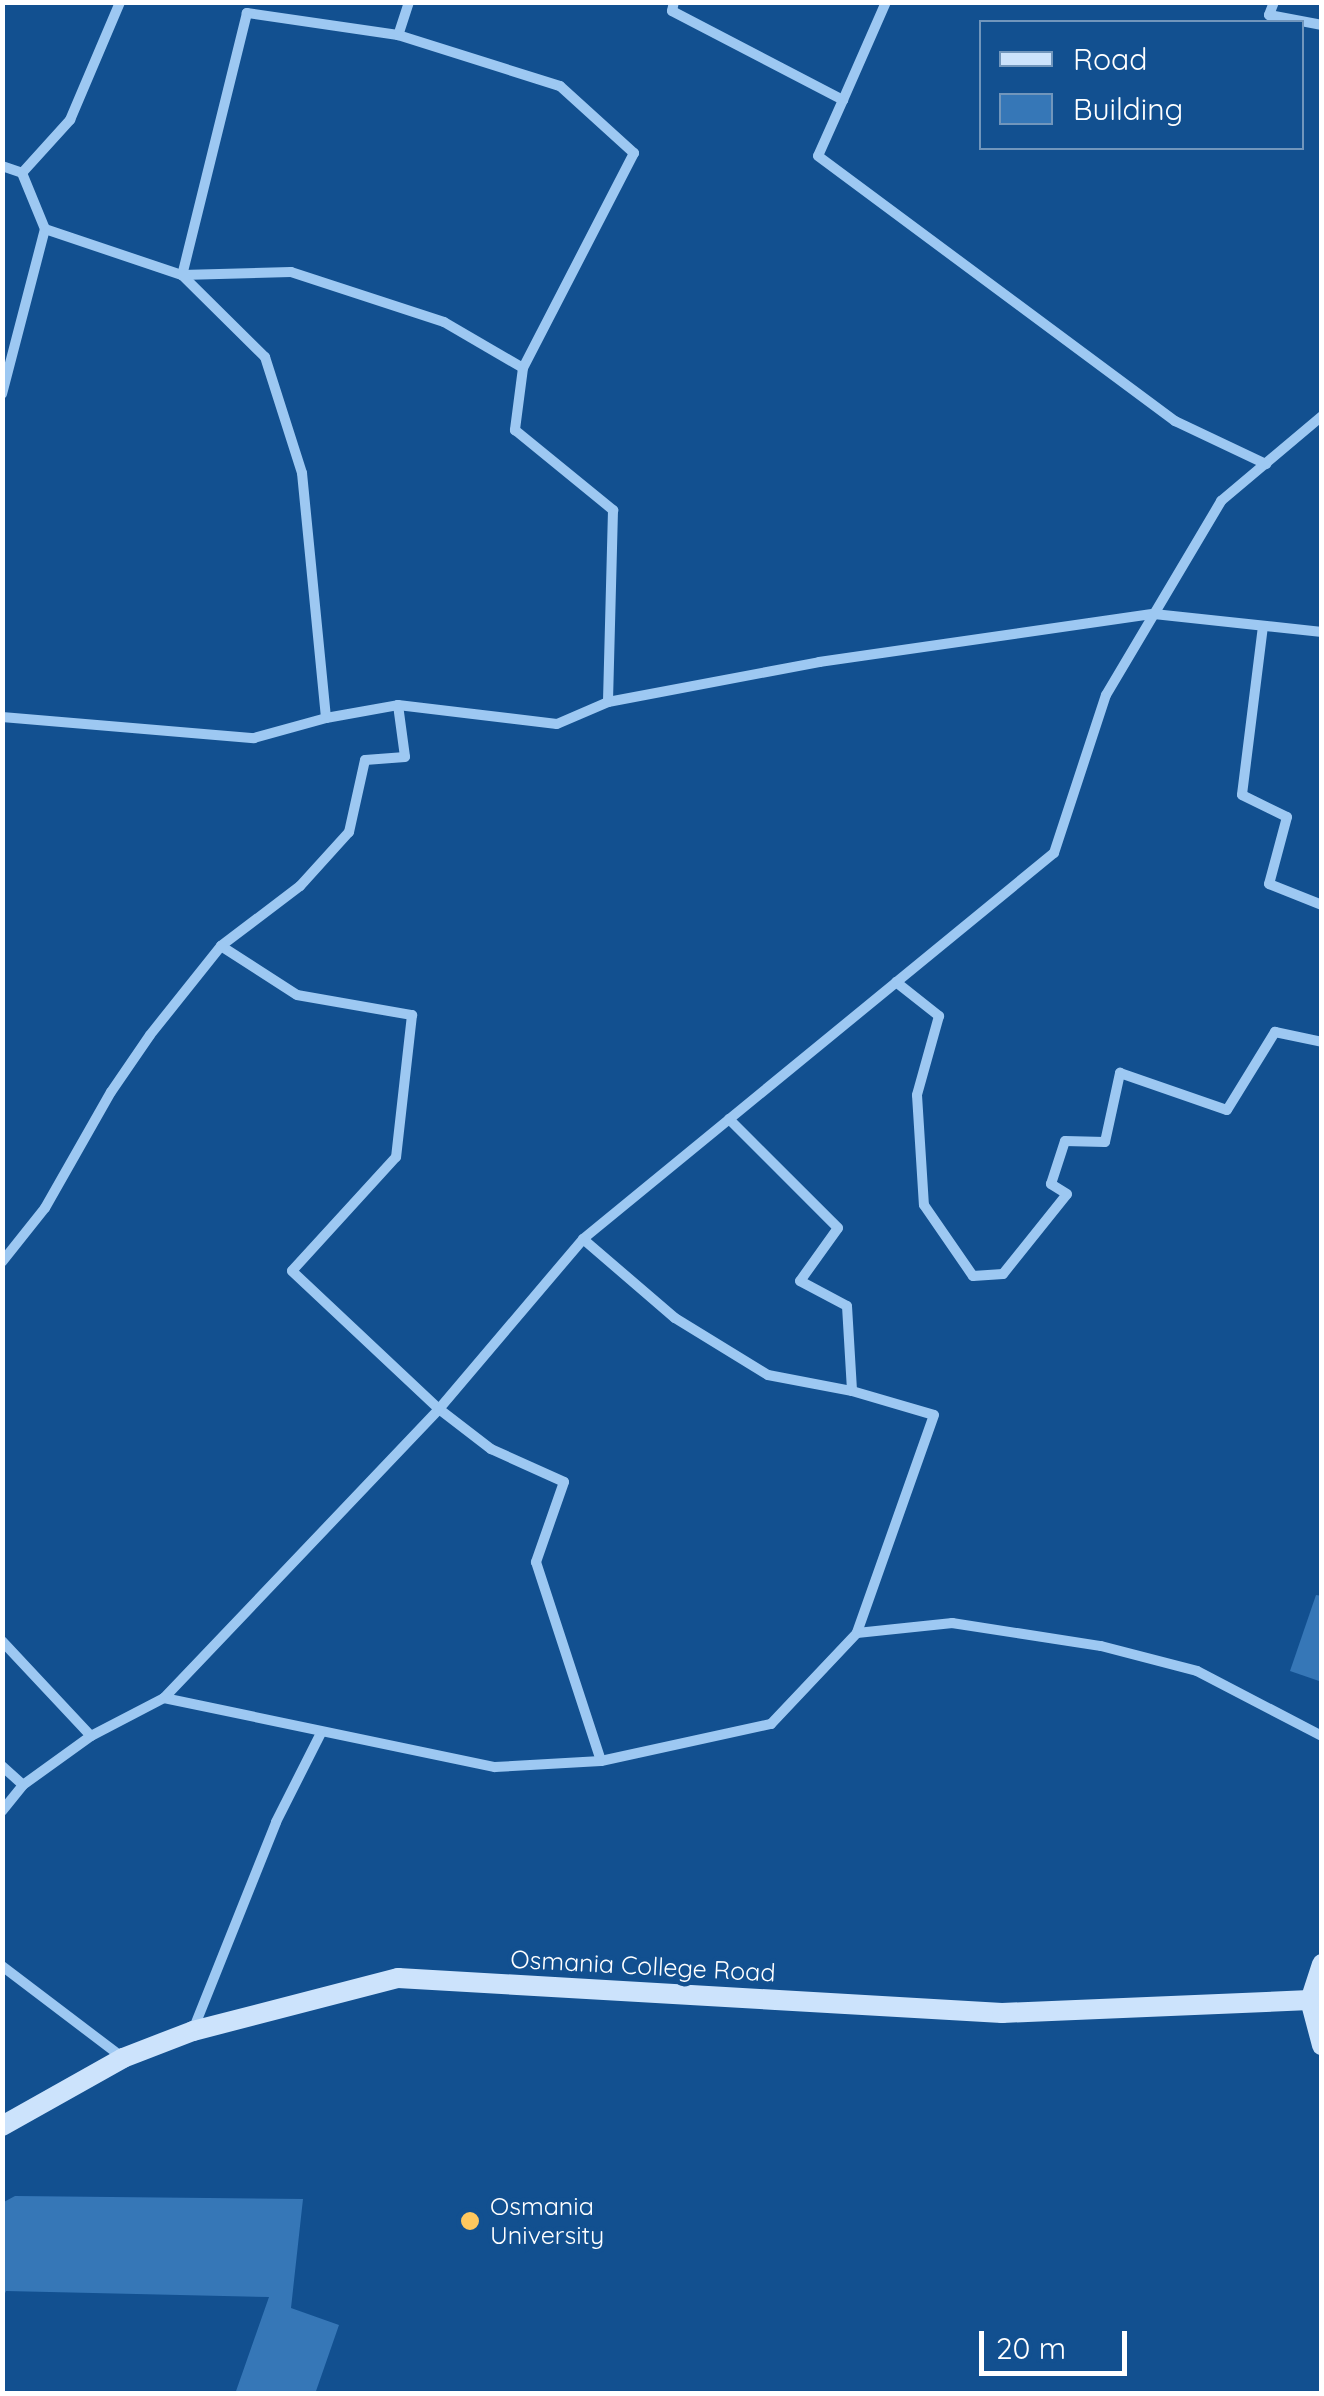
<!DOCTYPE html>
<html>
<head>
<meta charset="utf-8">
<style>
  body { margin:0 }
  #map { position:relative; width:1324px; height:2396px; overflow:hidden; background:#125090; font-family:Quicksand,sans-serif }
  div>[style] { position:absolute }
  .building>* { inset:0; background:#3677b7 }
  .street>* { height:10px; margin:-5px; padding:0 5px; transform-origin:5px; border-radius:5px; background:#9dc8f2 }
  .secondary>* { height:20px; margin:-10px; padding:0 10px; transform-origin:10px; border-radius:10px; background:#cce3fc }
  .dots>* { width:28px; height:28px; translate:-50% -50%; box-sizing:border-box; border:5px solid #125090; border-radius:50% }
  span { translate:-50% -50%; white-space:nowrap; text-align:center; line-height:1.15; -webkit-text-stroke:9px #125090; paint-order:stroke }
  .street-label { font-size:25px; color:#fff }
  .poi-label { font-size:25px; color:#fff }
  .left { translate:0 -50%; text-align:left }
  .frame { position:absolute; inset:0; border:5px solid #fff; pointer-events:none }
  .legend { position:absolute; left:979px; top:20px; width:325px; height:130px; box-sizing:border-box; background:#125090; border:2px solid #7196bc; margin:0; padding:12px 18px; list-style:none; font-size:30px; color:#fff }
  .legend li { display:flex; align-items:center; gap:20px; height:50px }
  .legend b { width:50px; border:2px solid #7196bc }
  .scale { position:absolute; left:979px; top:2331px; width:148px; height:45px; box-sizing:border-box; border:5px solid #fff; border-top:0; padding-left:12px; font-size:30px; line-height:35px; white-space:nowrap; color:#fff; -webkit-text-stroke:8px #125090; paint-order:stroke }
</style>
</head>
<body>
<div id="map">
  <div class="building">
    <i style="clip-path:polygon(1316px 1595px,1322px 1596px,1322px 1682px,1290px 1671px)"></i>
    <i style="clip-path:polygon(15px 2196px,303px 2199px,291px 2308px,339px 2325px,315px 2394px,235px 2394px,269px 2297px,6px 2291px,2px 2300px,2px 2203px)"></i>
  </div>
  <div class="street">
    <i style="left:409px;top:2px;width:35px;rotate:108deg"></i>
    <i style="left:398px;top:35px;width:153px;rotate:-171.7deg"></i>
    <i style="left:247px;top:13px;width:270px;rotate:103.9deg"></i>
    <i style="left:182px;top:275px;width:109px;rotate:-1.6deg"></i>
    <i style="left:291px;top:272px;width:161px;rotate:18.1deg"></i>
    <i style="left:444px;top:322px;width:91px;rotate:30.2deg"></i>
    <i style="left:523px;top:368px;width:63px;rotate:97.4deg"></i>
    <i style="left:515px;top:430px;width:127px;rotate:39.2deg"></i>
    <i style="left:613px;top:510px;width:192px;rotate:91.5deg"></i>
    <i style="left:674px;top:2px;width:9px;rotate:103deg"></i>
    <i style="left:672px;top:11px;width:193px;rotate:27.5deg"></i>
    <i style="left:843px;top:100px;width:61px;rotate:114.1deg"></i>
    <i style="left:818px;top:156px;width:445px;rotate:36.6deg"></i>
    <i style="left:1175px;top:421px;width:101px;rotate:25.3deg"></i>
    <i style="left:1274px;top:2px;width:14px;rotate:111deg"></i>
    <i style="left:1269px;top:15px;width:54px;rotate:10.7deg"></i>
    <i style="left:398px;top:35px;width:170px;rotate:17.5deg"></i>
    <i style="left:560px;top:86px;width:100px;rotate:42.2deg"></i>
    <i style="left:634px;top:153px;width:242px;rotate:117.3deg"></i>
    <i style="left:843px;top:100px;width:107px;rotate:-66.3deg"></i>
    <i style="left:2px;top:166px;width:21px;rotate:19deg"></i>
    <i style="left:22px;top:173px;width:61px;rotate:67.7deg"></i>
    <i style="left:22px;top:173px;width:72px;rotate:-47.8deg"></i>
    <i style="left:70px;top:120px;width:128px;rotate:-67deg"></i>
    <i style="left:2px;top:394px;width:171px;rotate:-75.4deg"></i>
    <i style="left:45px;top:229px;width:145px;rotate:18.6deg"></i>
    <i style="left:182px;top:275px;width:117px;rotate:44.7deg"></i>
    <i style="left:265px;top:357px;width:122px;rotate:72.3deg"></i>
    <i style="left:302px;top:473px;width:246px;rotate:84.4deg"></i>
    <i style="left:1263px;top:626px;width:170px;rotate:97.1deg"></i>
    <i style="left:1242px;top:795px;width:50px;rotate:26.1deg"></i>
    <i style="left:1287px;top:817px;width:69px;rotate:105deg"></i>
    <i style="left:1269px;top:884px;width:57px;rotate:21.6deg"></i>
    <i style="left:398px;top:705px;width:52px;rotate:82.3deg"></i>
    <i style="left:405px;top:757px;width:40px;rotate:175.7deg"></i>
    <i style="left:365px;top:760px;width:74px;rotate:102.5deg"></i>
    <i style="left:349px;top:832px;width:73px;rotate:132.2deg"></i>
    <i style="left:300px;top:886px;width:99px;rotate:142.8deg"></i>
    <i style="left:221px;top:946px;width:90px;rotate:32.8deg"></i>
    <i style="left:297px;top:995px;width:117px;rotate:9.9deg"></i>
    <i style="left:412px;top:1015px;width:143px;rotate:96.4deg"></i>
    <i style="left:396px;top:1157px;width:154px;rotate:132.4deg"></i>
    <i style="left:292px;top:1271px;width:202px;rotate:43.2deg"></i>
    <i style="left:439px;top:1409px;width:66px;rotate:37.6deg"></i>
    <i style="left:491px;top:1449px;width:80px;rotate:24.3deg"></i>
    <i style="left:564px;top:1482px;width:85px;rotate:109.3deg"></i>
    <i style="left:536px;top:1562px;width:209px;rotate:71.9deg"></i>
    <i style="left:2px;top:717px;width:253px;rotate:4.8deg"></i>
    <i style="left:254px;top:738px;width:75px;rotate:-15.5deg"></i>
    <i style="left:326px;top:718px;width:73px;rotate:-10.2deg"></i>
    <i style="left:398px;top:705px;width:160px;rotate:6.8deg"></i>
    <i style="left:557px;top:724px;width:56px;rotate:-23.3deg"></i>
    <i style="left:608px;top:702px;width:215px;rotate:-10.7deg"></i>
    <i style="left:819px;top:662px;width:338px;rotate:-8.2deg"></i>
    <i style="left:1154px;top:614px;width:169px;rotate:6.1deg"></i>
    <i style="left:896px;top:982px;width:55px;rotate:38.3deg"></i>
    <i style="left:939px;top:1016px;width:82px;rotate:105.6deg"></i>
    <i style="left:917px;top:1095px;width:110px;rotate:86.4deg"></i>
    <i style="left:924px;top:1205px;width:86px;rotate:55.4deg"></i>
    <i style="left:973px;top:1276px;width:30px;rotate:-4deg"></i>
    <i style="left:1003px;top:1274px;width:102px;rotate:-51.3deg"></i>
    <i style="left:1067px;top:1194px;width:19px;rotate:-148deg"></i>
    <i style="left:1051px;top:1184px;width:45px;rotate:-72deg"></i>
    <i style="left:1065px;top:1141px;width:40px;rotate:1.4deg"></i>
    <i style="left:1105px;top:1142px;width:71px;rotate:-77.7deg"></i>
    <i style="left:1120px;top:1073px;width:113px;rotate:19.1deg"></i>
    <i style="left:1227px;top:1110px;width:92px;rotate:-58.4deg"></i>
    <i style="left:1275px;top:1032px;width:48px;rotate:12deg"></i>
    <i style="left:729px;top:1119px;width:154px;rotate:45deg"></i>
    <i style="left:838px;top:1228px;width:65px;rotate:125.6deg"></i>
    <i style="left:800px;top:1281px;width:53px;rotate:28deg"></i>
    <i style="left:847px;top:1306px;width:85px;rotate:86.6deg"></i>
    <i style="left:852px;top:1391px;width:85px;rotate:16.3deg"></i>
    <i style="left:934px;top:1415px;width:231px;rotate:109.5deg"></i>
    <i style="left:583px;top:1239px;width:121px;rotate:40.7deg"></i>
    <i style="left:675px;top:1318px;width:109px;rotate:31.5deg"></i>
    <i style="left:768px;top:1375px;width:86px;rotate:10.8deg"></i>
    <i style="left:2px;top:1262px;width:69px;rotate:-51.5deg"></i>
    <i style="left:45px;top:1208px;width:133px;rotate:-60.4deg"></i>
    <i style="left:111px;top:1092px;width:69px;rotate:-55.6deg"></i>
    <i style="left:150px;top:1035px;width:114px;rotate:-51.4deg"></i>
    <i style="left:2px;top:1641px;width:130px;rotate:46.9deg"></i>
    <i style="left:164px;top:1698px;width:338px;rotate:11.8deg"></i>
    <i style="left:495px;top:1767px;width:106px;rotate:-3.2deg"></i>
    <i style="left:601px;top:1761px;width:174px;rotate:-12.3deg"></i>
    <i style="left:771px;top:1724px;width:125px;rotate:-46.6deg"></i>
    <i style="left:857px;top:1633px;width:96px;rotate:-6deg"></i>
    <i style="left:952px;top:1623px;width:151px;rotate:8.8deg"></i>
    <i style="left:1101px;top:1646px;width:99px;rotate:14.6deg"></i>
    <i style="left:1197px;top:1671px;width:141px;rotate:27.5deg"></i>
    <i style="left:2px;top:1766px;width:28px;rotate:42deg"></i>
    <i style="left:2px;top:1811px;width:33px;rotate:-51deg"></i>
    <i style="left:23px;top:1785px;width:84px;rotate:-35.8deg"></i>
    <i style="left:91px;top:1736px;width:82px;rotate:-27.5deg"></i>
    <i style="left:164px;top:1698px;width:399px;rotate:-46.4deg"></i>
    <i style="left:439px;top:1409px;width:223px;rotate:-49.7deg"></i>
    <i style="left:583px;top:1239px;width:609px;rotate:-39.34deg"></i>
    <i style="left:1054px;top:853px;width:166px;rotate:-71.8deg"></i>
    <i style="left:1106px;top:695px;width:226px;rotate:-59.3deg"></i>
    <i style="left:1221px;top:501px;width:132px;rotate:-40.1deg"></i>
    <i style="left:2px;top:1966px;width:151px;rotate:37.2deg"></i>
    <i style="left:193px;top:2030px;width:224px;rotate:-68.2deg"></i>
    <i style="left:276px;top:1822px;width:100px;rotate:-63.2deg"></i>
  </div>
  <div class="secondary">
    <i style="left:1322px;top:1964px;width:38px;rotate:108deg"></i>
    <i style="left:1310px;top:2000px;width:47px;rotate:75.1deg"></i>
    <i style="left:2px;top:2126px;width:139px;rotate:-29.3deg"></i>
    <i style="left:123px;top:2058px;width:75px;rotate:-21.1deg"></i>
    <i style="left:193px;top:2031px;width:212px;rotate:-14.5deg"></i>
    <i style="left:398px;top:1978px;width:605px;rotate:3.32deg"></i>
    <i style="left:1002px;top:2013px;width:308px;rotate:-2.4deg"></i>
  </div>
  <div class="dots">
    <i style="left:470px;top:2221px;background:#ffc85e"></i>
  </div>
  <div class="street-label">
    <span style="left:643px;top:1966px;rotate:3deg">Osmania College Road</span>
  </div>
  <div class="poi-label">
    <span class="left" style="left:490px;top:2221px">Osmania<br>University</span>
  </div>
  <div class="frame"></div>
  <ul class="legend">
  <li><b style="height:12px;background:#cce3fc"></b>Road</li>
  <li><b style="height:28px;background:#3677b7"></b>Building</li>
  </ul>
  <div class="scale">20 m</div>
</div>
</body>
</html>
